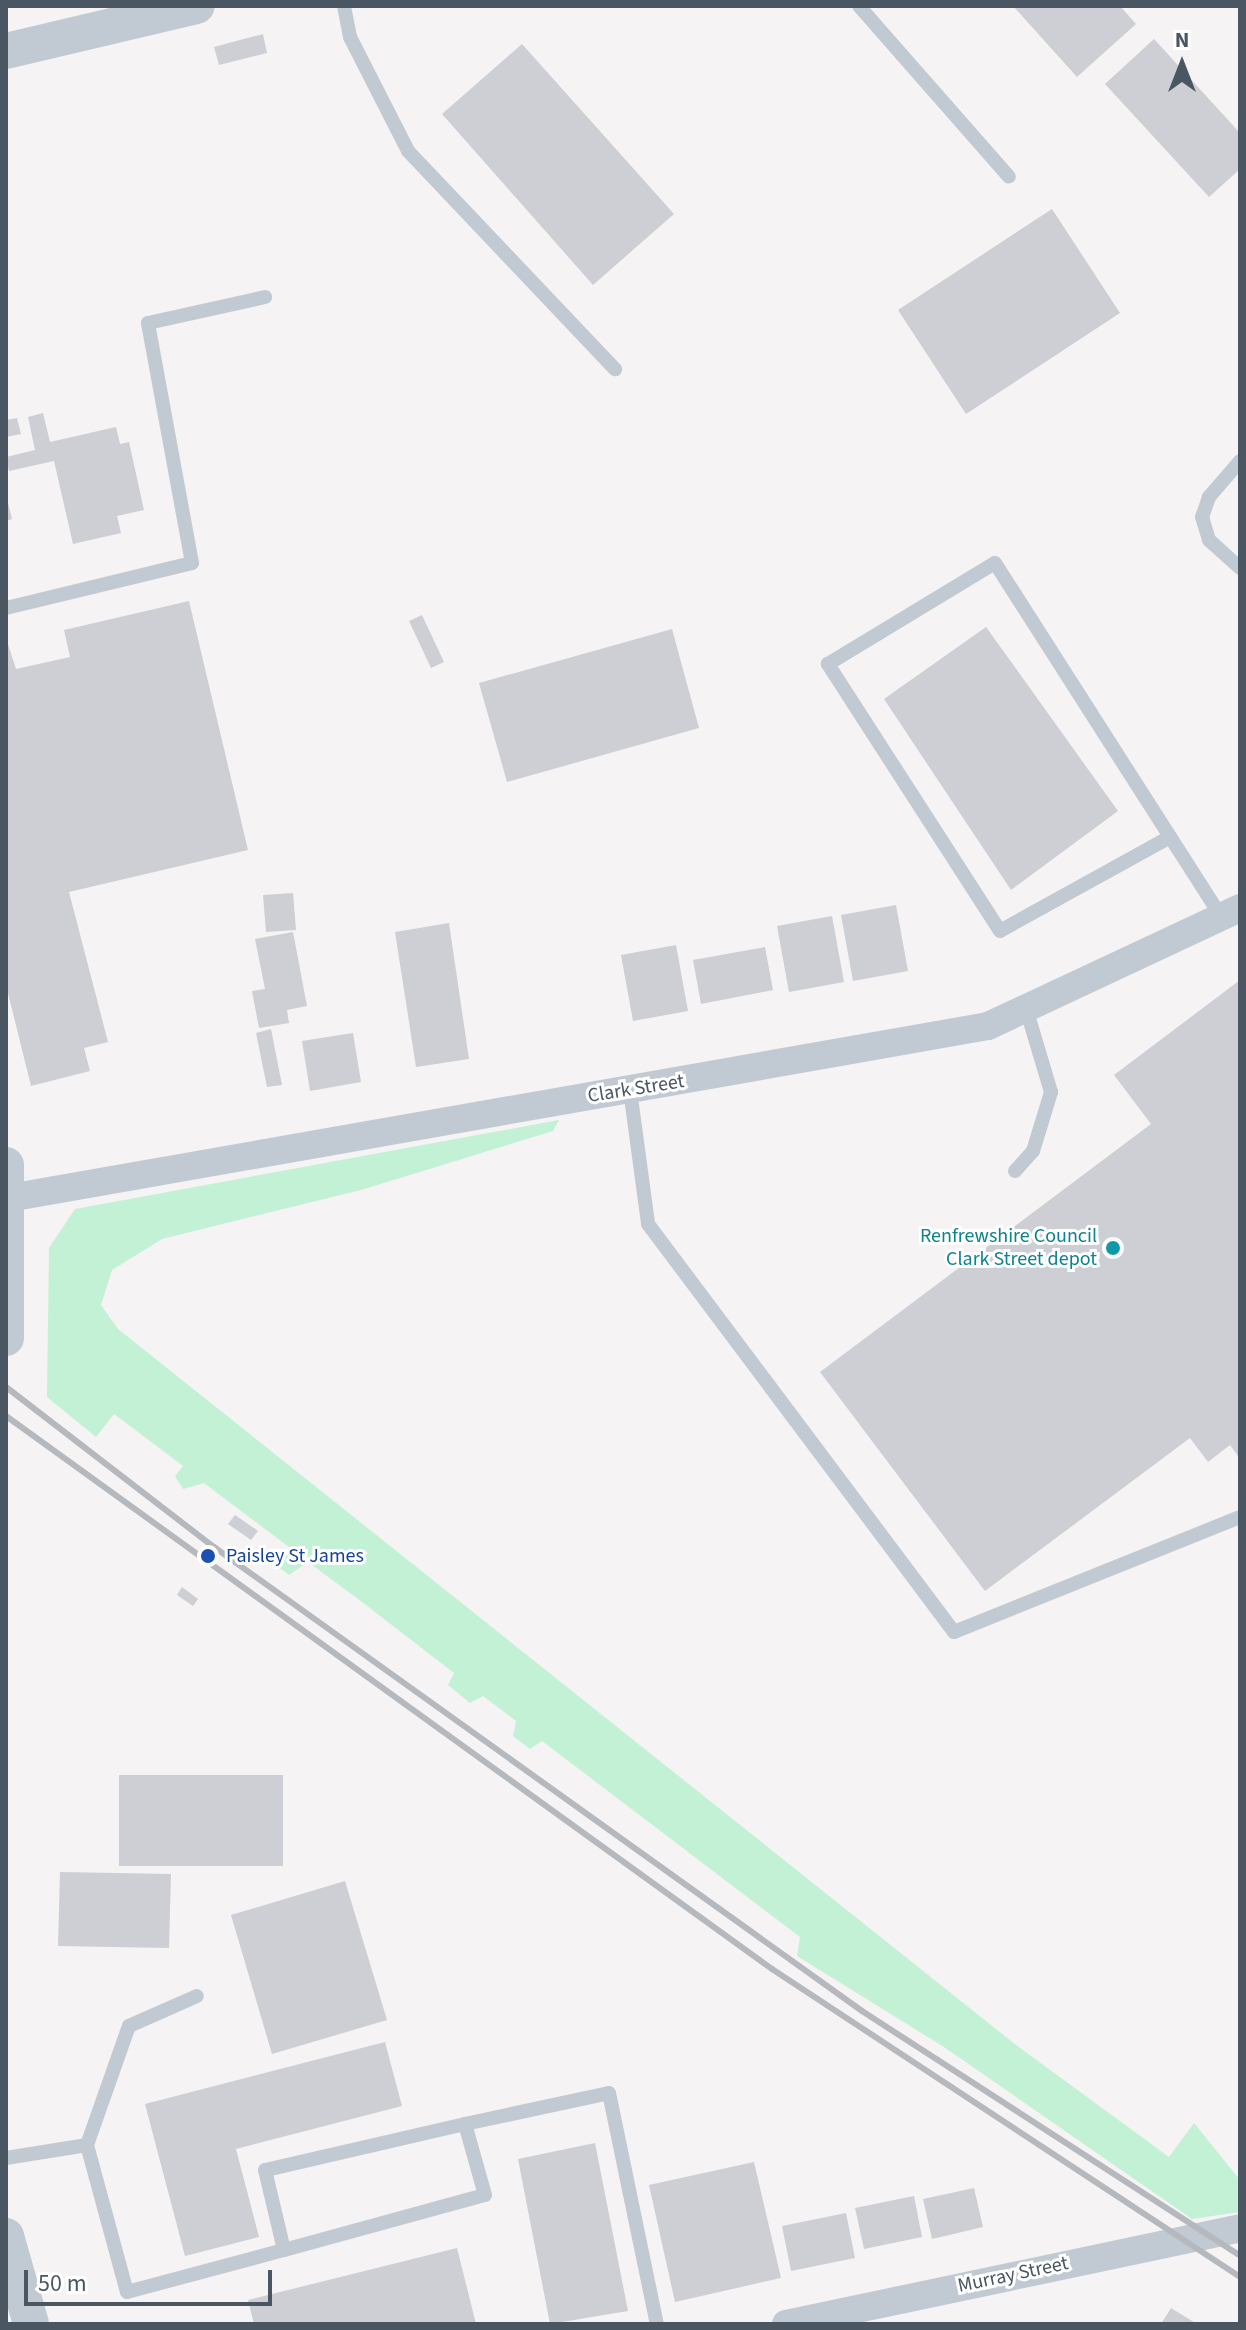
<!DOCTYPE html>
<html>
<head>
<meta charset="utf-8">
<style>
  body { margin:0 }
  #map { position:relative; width:1246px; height:2330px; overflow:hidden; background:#f5f3f3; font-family:"Source Sans 3",sans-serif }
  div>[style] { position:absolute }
  .green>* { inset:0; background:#c3f1d5 }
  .building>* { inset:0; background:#cdcfd5 }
  .service>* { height:14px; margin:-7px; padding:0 7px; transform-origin:7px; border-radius:7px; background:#c1cad2 }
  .minor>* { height:28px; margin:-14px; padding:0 14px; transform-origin:14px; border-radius:14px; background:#c1cad2 }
  .tertiary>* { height:36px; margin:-18px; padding:0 18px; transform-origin:18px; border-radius:18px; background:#c1cad2 }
  .rail>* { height:6px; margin:-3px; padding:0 3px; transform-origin:3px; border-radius:3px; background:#b5b8bd }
  .dots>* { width:22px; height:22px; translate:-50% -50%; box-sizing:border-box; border:4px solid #fff; border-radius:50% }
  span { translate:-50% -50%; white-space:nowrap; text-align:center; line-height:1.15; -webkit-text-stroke:6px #fff; paint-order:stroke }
  .street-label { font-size:20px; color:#4a5661 }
  .culture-label { font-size:20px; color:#0d838f }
  .right { translate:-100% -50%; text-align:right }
  .transit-label { font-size:20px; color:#164399 }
  .left { translate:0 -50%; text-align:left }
  .frame { position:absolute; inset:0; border:8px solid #4a5661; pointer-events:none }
  .north { position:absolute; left:1142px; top:24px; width:80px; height:80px; -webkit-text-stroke:6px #fff; paint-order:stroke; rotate:0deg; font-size:22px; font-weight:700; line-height:32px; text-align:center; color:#4a5661 }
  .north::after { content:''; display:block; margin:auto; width:28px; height:36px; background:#4a5661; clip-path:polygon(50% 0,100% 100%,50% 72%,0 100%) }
  .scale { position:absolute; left:24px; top:2270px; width:248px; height:36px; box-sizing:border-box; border:4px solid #4a5661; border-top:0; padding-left:10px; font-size:24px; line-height:28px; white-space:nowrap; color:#4a5661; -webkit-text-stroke:6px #fff; paint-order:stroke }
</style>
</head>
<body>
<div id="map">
  <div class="green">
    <i style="clip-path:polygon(559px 1120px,553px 1131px,361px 1190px,162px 1239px,112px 1270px,101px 1305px,118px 1329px,1016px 2045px,1169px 2157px,1194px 2123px,1240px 2180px,1240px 2212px,1192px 2219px,944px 2047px,797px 1956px,800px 1937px,542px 1741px,530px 1749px,513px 1736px,516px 1721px,483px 1696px,470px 1703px,448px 1685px,454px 1673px,362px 1602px,308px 1562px,289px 1575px,276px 1565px,293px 1550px,204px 1483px,183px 1489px,175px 1476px,183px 1466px,114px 1414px,96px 1437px,47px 1397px,49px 1248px,75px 1209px)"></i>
  </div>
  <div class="building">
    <i style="clip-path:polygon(1013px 6px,1120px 6px,1136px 24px,1077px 77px)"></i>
    <i style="clip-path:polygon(263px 34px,267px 53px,219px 65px,214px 47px)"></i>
    <i style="clip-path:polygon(1154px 39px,1240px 133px,1240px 169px,1209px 197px,1105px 84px)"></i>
    <i style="clip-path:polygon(522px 44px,674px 214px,593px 285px,442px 114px)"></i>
    <i style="clip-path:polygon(1052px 209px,1120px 313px,966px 414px,898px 310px)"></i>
    <i style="clip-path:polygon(43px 413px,50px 442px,116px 427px,120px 444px,129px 442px,144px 510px,117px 516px,121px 533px,73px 544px,54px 461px,9px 471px,6px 457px,35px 450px,28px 417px)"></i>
    <i style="clip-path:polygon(17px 418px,21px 434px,6px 437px,6px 420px)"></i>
    <i style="clip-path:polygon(6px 495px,12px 519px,6px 521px)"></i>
    <i style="clip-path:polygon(189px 601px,248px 850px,69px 892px,108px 1042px,84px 1048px,90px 1071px,31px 1086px,6px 985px,6px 638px,16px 669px,70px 657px,64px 630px)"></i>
    <i style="clip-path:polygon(422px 615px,444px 662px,431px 668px,409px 621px)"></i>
    <i style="clip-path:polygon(986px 627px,1118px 811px,1011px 890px,884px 699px)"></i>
    <i style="clip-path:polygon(672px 629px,699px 728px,507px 782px,479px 683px)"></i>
    <i style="clip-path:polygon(293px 893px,296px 930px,266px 932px,263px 895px)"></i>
    <i style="clip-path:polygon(896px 905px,908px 971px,853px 981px,841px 915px)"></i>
    <i style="clip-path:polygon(832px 916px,844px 982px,789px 992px,777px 926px)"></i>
    <i style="clip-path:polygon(449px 923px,469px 1059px,416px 1067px,395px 932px)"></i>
    <i style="clip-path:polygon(293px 932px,307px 1006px,287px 1010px,289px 1023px,259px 1028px,252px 991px,265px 989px,255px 939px)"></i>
    <i style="clip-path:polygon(676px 945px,688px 1011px,633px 1021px,621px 955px)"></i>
    <i style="clip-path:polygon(765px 947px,773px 990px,701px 1004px,693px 960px)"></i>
    <i style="clip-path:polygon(1240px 980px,1240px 1459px,1230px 1445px,1208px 1462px,1190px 1438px,985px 1591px,820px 1372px,1151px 1124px,1114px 1075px)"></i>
    <i style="clip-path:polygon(271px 1029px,282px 1085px,267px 1087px,256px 1033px)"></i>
    <i style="clip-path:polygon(353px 1033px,361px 1082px,310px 1091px,302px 1041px)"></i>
    <i style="clip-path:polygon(235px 1515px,258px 1531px,251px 1540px,228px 1524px)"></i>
    <i style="clip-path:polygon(182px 1587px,198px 1599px,193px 1606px,177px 1595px)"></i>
    <i style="clip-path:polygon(119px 1775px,283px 1775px,283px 1866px,119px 1866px)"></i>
    <i style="clip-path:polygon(60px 1872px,171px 1874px,169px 1948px,58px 1946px)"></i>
    <i style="clip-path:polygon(345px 1881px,387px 2020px,272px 2054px,231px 1915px)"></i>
    <i style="clip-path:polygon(385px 2042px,402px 2106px,236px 2149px,259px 2237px,185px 2256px,145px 2104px)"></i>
    <i style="clip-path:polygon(595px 2143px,628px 2311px,550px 2324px,518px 2159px)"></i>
    <i style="clip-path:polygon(754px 2162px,781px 2278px,675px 2302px,649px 2185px)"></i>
    <i style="clip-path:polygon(974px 2188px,983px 2227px,932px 2239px,923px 2199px)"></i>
    <i style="clip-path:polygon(914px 2196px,922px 2237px,864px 2249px,855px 2208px)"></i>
    <i style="clip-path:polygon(846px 2213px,855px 2258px,791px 2271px,782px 2226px)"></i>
    <i style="clip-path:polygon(457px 2248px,476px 2324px,254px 2324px,248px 2300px)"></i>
    <i style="clip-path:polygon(1171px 2308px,1197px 2324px,1161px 2324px)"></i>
  </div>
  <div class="service">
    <i style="left:344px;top:6px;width:32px;rotate:79deg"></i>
    <i style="left:350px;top:37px;width:128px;rotate:63deg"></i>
    <i style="left:408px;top:151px;width:301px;rotate:46.5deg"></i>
    <i style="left:859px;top:6px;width:227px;rotate:48.7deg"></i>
    <i style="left:1240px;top:461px;width:48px;rotate:130.7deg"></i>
    <i style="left:1209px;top:497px;width:21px;rotate:109deg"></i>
    <i style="left:1202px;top:517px;width:24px;rotate:73deg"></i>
    <i style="left:1209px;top:540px;width:42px;rotate:42.1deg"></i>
    <i style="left:6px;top:608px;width:191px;rotate:-13.6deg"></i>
    <i style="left:192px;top:563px;width:244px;rotate:-100.4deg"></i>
    <i style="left:148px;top:323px;width:120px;rotate:-12.5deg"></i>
    <i style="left:1170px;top:837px;width:194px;rotate:151.1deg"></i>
    <i style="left:1000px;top:931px;width:318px;rotate:-122.8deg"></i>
    <i style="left:828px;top:664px;width:195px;rotate:-31.2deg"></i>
    <i style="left:995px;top:563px;width:420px;rotate:57.4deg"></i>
    <i style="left:630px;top:1090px;width:135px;rotate:82.3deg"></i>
    <i style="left:648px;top:1224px;width:510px;rotate:53.13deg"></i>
    <i style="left:954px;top:1632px;width:308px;rotate:-21.9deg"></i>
    <i style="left:1015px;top:1171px;width:27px;rotate:-48deg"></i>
    <i style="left:1033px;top:1151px;width:62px;rotate:-73deg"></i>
    <i style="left:1051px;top:1092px;width:88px;rotate:-106.6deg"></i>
    <i style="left:465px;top:2124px;width:147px;rotate:-12.1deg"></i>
    <i style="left:609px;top:2093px;width:236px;rotate:78.3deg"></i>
    <i style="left:87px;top:2145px;width:126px;rotate:-70.6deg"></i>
    <i style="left:129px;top:2026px;width:74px;rotate:-23.8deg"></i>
    <i style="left:6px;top:2158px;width:82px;rotate:-9.1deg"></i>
    <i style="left:87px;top:2145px;width:152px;rotate:74.8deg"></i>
    <i style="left:127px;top:2292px;width:163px;rotate:-15deg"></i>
    <i style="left:284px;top:2250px;width:208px;rotate:-15.3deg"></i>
    <i style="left:485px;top:2195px;width:74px;rotate:-105.7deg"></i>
    <i style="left:465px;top:2124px;width:205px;rotate:167deg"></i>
    <i style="left:265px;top:2170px;width:82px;rotate:76.6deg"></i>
  </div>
  <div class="minor">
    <i style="left:9px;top:1198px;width:994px;rotate:-9.96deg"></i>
    <i style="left:988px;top:1026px;width:278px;rotate:-25.1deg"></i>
    <i style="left:786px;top:2324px;width:464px;rotate:-11.9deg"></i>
  </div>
  <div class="tertiary">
    <i style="left:6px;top:51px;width:196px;rotate:-13.3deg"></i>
    <i style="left:6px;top:1165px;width:173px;rotate:90deg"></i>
    <i style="left:6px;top:2236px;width:91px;rotate:74.1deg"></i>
  </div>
  <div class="rail">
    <i style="left:6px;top:1387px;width:262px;rotate:37.6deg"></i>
    <i style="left:214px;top:1547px;width:797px;rotate:35.6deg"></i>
    <i style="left:862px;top:2011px;width:450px;rotate:32.9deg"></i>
    <i style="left:6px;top:1416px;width:945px;rotate:35.83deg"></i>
    <i style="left:772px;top:1969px;width:560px;rotate:33.35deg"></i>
  </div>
  <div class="dots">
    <i style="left:1113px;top:1248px;background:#0f9aa8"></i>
    <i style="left:208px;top:1556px;background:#1a4fb4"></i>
  </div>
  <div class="street-label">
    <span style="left:636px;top:1089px;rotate:-9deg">Clark Street</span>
    <span style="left:1013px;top:2275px;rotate:-12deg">Murray Street</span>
  </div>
  <div class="culture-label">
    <span class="right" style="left:1097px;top:1248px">Renfrewshire Council<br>Clark Street depot</span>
  </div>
  <div class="transit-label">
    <span class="left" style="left:226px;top:1556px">Paisley St James</span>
  </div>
  <div class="frame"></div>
  <div class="north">N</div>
  <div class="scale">50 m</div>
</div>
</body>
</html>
